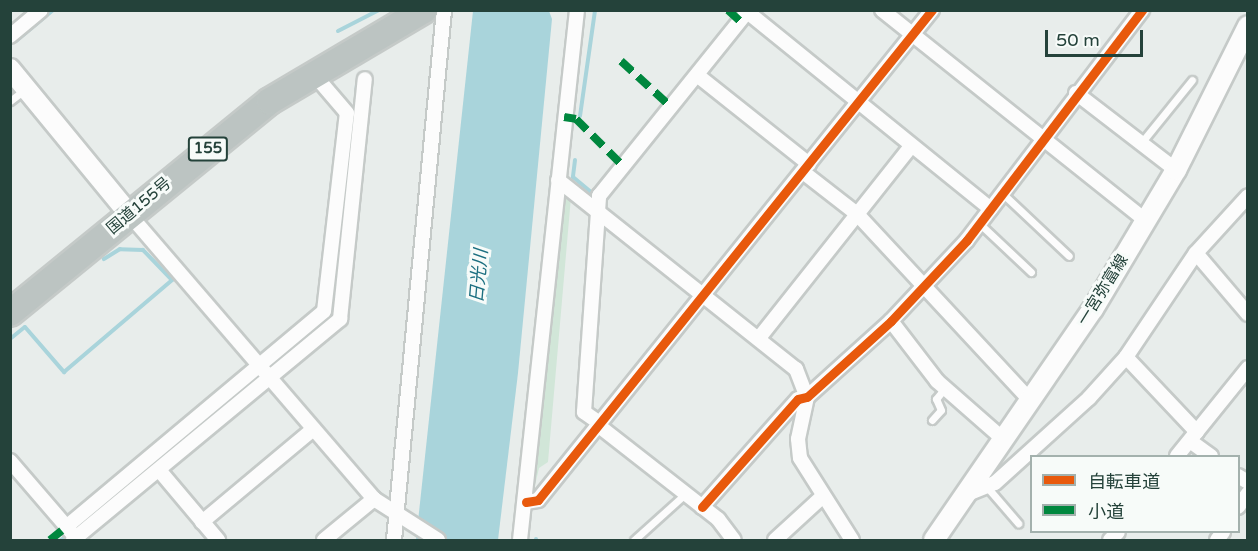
<!DOCTYPE html>
<html>
<head>
<meta charset="utf-8">
<style>
  body { margin:0 }
  #map { position:relative; width:1258px; height:551px; overflow:hidden; background:#e8edeb; font-family:"Varela Round","Noto Sans JP",sans-serif }
  div>[style] { position:absolute }
  .green>* { inset:0; background:#d1e6d8 }
  .water>* { inset:0; background:#a9d4db }
  .stream>* { height:4px; margin:-2px; padding:0 2px; transform-origin:2px; border-radius:2px; background:#a9d4db }
  .roads { filter:drop-shadow(2px 0 #c5cac8) drop-shadow(-2px 0 #c5cac8) drop-shadow(0 2px #c5cac8) drop-shadow(0 -2px #c5cac8) }
  .lane>* { height:7px; margin:-3.5px; padding:0 3.5px; transform-origin:3.5px; border-radius:3.5px; background:#fcfcfc }
  .street>* { height:14px; margin:-7px; padding:0 7px; transform-origin:7px; border-radius:7px; background:#fcfcfc }
  .secondary>* { height:20px; margin:-10px; padding:0 10px; transform-origin:10px; border-radius:10px; background:#fcfcfc }
  .highway>* { height:26px; margin:-13px; padding:0 13px; transform-origin:13px; border-radius:13px; background:#bcc4c2 }
  .quiet>* { height:8px; margin-top:-4px; transform-origin:0; background:repeating-linear-gradient(90deg,#00873e 0 15px,transparent 0 23px) }
  .cycleway>* { height:9px; margin:-4.5px; padding:0 4.5px; transform-origin:4.5px; border-radius:4.5px; background:#e8590c }
  span { translate:-50% -50%; white-space:nowrap; text-align:center; line-height:1.15; -webkit-text-stroke:6px #f7fbf9; paint-order:stroke }
  .shield-label span { padding:2px 4px; background:#f7fbf9; border:2px solid; border-radius:4px; -webkit-text-stroke-width:0 }
  .shield-label { font-size:15px; color:#24423a; font-weight:700 }
  .street-label { font-size:16px; color:#24423a }
  .water-label { font-size:18px; color:#1c6f80; font-style:italic }
  .frame { position:absolute; inset:0; border:12px solid #24423a; pointer-events:none }
  .legend { position:absolute; left:1030px; top:455px; width:210px; height:78px; box-sizing:border-box; background:#f7fbf9; border:2px solid #a3b1ad; margin:0; padding:8px 10px; list-style:none; font-size:18px; color:#24423a }
  .legend li { display:flex; align-items:center; gap:12px; height:30px }
  .legend b { width:30px; border:2px solid #a3b1ad }
  .scale { position:absolute; left:1045px; top:30px; width:98px; height:27px; box-sizing:border-box; border:3px solid #24423a; border-top:0; padding-left:8px; font-size:18px; line-height:21px; white-space:nowrap; color:#24423a; -webkit-text-stroke:4px #f7fbf9; paint-order:stroke }
</style>
</head>
<body>
<div id="map">
  <div class="green">
    <i style="clip-path:polygon(563px 192px,571px 197px,548px 462px,539px 468px,533px 494px)"></i>
  </div>
  <div class="water">
    <i style="clip-path:polygon(473px 11px,549px 11px,552px 19px,518px 373px,498px 540px,416px 540px)"></i>
  </div>
  <div class="stream">
    <i style="left:338px;top:31px;width:46px;rotate:-27.1deg"></i>
    <i style="left:16px;top:41px;width:48px;rotate:-40deg"></i>
    <i style="left:356px;top:96px;width:12px;rotate:-85deg"></i>
    <i style="left:580px;top:116px;width:107px;rotate:-81.9deg"></i>
    <i style="left:575px;top:160px;width:17px;rotate:97deg"></i>
    <i style="left:573px;top:177px;width:25px;rotate:40deg"></i>
    <i style="left:10px;top:339px;width:19px;rotate:-39deg"></i>
    <i style="left:25px;top:327px;width:60px;rotate:49.1deg"></i>
    <i style="left:64px;top:372px;width:142px;rotate:-40.4deg"></i>
    <i style="left:172px;top:280px;width:42px;rotate:-134deg"></i>
    <i style="left:143px;top:250px;width:23px;rotate:-178deg"></i>
    <i style="left:120px;top:249px;width:19px;rotate:148deg"></i>
    <i style="left:277px;top:362px;width:72px;rotate:-39.9deg"></i>
    <i style="left:332px;top:316px;width:212px;rotate:-83.8deg"></i>
    <i style="left:75px;top:529px;width:228px;rotate:-39.8deg"></i>
    <i style="left:61px;top:540px;width:5px;rotate:-37deg"></i>
    <i style="left:536px;top:540px;width:1px;rotate:-90deg"></i>
  </div>
  <div class="roads">
    <div class="lane">
      <i style="left:10px;top:101px;width:18px;rotate:-38deg"></i>
      <i style="left:1141px;top:143px;width:81px;rotate:-51deg"></i>
      <i style="left:1001px;top:192px;width:93px;rotate:43.3deg"></i>
      <i style="left:980px;top:224px;width:70px;rotate:43.3deg"></i>
      <i style="left:932px;top:420px;width:13px;rotate:-48deg"></i>
      <i style="left:941px;top:410px;width:12px;rotate:-114deg"></i>
      <i style="left:936px;top:399px;width:14px;rotate:-51deg"></i>
      <i style="left:987px;top:487px;width:48px;rotate:49.3deg"></i>
      <i style="left:634px;top:540px;width:69px;rotate:-42deg"></i>
    </div>
    <div class="street">
      <i style="left:745px;top:10px;width:316px;rotate:39deg"></i>
      <i style="left:882px;top:10px;width:338px;rotate:38.6deg"></i>
      <i style="left:10px;top:36px;width:40px;rotate:-40deg"></i>
      <i style="left:697px;top:75px;width:143px;rotate:38.5deg"></i>
      <i style="left:1076px;top:93px;width:126px;rotate:37.6deg"></i>
      <i style="left:803px;top:172px;width:68px;rotate:37.9deg"></i>
      <i style="left:857px;top:214px;width:255px;rotate:47.1deg"></i>
      <i style="left:558px;top:180px;width:304px;rotate:38.5deg"></i>
      <i style="left:796px;top:369px;width:30px;rotate:69deg"></i>
      <i style="left:807px;top:397px;width:43px;rotate:102.1deg"></i>
      <i style="left:798px;top:439px;width:19px;rotate:84deg"></i>
      <i style="left:800px;top:458px;width:97px;rotate:57.6deg"></i>
      <i style="left:129px;top:214px;width:376px;rotate:49.3deg"></i>
      <i style="left:374px;top:499px;width:76px;rotate:32.6deg"></i>
      <i style="left:1196px;top:253px;width:80px;rotate:49.6deg"></i>
      <i style="left:891px;top:321px;width:76px;rotate:52.5deg"></i>
      <i style="left:937px;top:381px;width:88px;rotate:41.3deg"></i>
      <i style="left:759px;top:338px;width:245px;rotate:-51.6deg"></i>
      <i style="left:1126px;top:357px;width:103px;rotate:46.6deg"></i>
      <i style="left:601px;top:424px;width:21px;rotate:-145deg"></i>
      <i style="left:584px;top:412px;width:217px;rotate:-86deg"></i>
      <i style="left:599px;top:196px;width:236px;rotate:-51.2deg"></i>
      <i style="left:599px;top:426px;width:151px;rotate:38deg"></i>
      <i style="left:718px;top:519px;width:26px;rotate:53deg"></i>
      <i style="left:1190px;top:441px;width:26px;rotate:36deg"></i>
      <i style="left:1177px;top:456px;width:113px;rotate:-51.1deg"></i>
      <i style="left:10px;top:461px;width:94px;rotate:49.3deg"></i>
      <i style="left:159px;top:470px;width:92px;rotate:49.9deg"></i>
      <i style="left:1238px;top:476px;width:12px;rotate:31deg"></i>
      <i style="left:965px;top:495px;width:32px;rotate:-22deg"></i>
      <i style="left:995px;top:483px;width:127px;rotate:-42.1deg"></i>
      <i style="left:1089px;top:398px;width:55px;rotate:-47.9deg"></i>
      <i style="left:1126px;top:357px;width:125px;rotate:-56.1deg"></i>
      <i style="left:1196px;top:253px;width:77px;rotate:-47.6deg"></i>
      <i style="left:526px;top:502px;width:12px;rotate:-9deg"></i>
      <i style="left:538px;top:500px;width:629px;rotate:-51.2deg"></i>
      <i style="left:702px;top:507px;width:144px;rotate:-48.4deg"></i>
      <i style="left:798px;top:399px;width:9px;rotate:-13deg"></i>
      <i style="left:807px;top:397px;width:113px;rotate:-42.1deg"></i>
      <i style="left:891px;top:321px;width:111px;rotate:-46.8deg"></i>
      <i style="left:967px;top:240px;width:289px;rotate:-52.7deg"></i>
      <i style="left:1238px;top:507px;width:17px;rotate:-54deg"></i>
      <i style="left:202px;top:522px;width:143px;rotate:-39.9deg"></i>
      <i style="left:66px;top:527px;width:336px;rotate:-39.9deg"></i>
      <i style="left:324px;top:311px;width:199px;rotate:-83.4deg"></i>
      <i style="left:347px;top:113px;width:54px;rotate:-130.5deg"></i>
      <i style="left:73px;top:540px;width:347px;rotate:-39.6deg"></i>
      <i style="left:340px;top:319px;width:241px;rotate:-84.1deg"></i>
      <i style="left:324px;top:540px;width:65px;rotate:-39.4deg"></i>
      <i style="left:394px;top:540px;width:532px;rotate:-84.61deg"></i>
      <i style="left:520px;top:540px;width:533px;rotate:-83.86deg"></i>
      <i style="left:775px;top:540px;width:64px;rotate:-42.5deg"></i>
      <i style="left:1110px;top:540px;width:11px;rotate:-45deg"></i>
      <i style="left:1217px;top:540px;width:10px;rotate:-53deg"></i>
    </div>
    <div class="secondary">
      <i style="left:10px;top:69px;width:188px;rotate:50.6deg"></i>
      <i style="left:934px;top:540px;width:280px;rotate:-55.5deg"></i>
      <i style="left:1093px;top:309px;width:162px;rotate:-59.2deg"></i>
      <i style="left:1176px;top:170px;width:161px;rotate:-63.4deg"></i>
    </div>
    <div class="highway">
      <i style="left:10px;top:313px;width:335px;rotate:-39.2deg"></i>
      <i style="left:270px;top:101px;width:179px;rotate:-30.6deg"></i>
    </div>
  </div>
  <div class="quiet">
    <i style="left:728px;top:10px;width:16px;rotate:43deg"></i>
    <i style="left:621px;top:61px;width:68px;rotate:42.6deg"></i>
    <i style="left:564px;top:117px;width:12px;rotate:9deg"></i>
    <i style="left:576px;top:119px;width:66px;rotate:45deg"></i>
    <i style="left:50px;top:540px;width:21px;rotate:-39deg"></i>
  </div>
  <div class="cycleway">
    <i style="left:526px;top:502px;width:12px;rotate:-9deg"></i>
    <i style="left:538px;top:500px;width:629px;rotate:-51.2deg"></i>
    <i style="left:702px;top:507px;width:144px;rotate:-48.4deg"></i>
    <i style="left:798px;top:399px;width:9px;rotate:-13deg"></i>
    <i style="left:807px;top:397px;width:113px;rotate:-42.1deg"></i>
    <i style="left:891px;top:321px;width:111px;rotate:-46.8deg"></i>
    <i style="left:967px;top:240px;width:289px;rotate:-52.7deg"></i>
  </div>
  <div class="shield-label">
    <span style="left:208px;top:149px">155</span>
  </div>
  <div class="street-label">
    <span style="left:139px;top:206px;rotate:-40deg">国道155号</span>
    <span style="left:1103px;top:290px;rotate:-58deg">一宮弥富線</span>
  </div>
  <div class="water-label">
    <span style="left:479px;top:276px;rotate:-85deg">日光川</span>
  </div>
  <div class="frame"></div>
  <ul class="legend">
  <li><b style="height:8px;background:#e8590c"></b>自転車道</li>
  <li><b style="height:8px;background:#00873e"></b>小道</li>
  </ul>
  <div class="scale">50 m</div>
</div>
</body>
</html>
